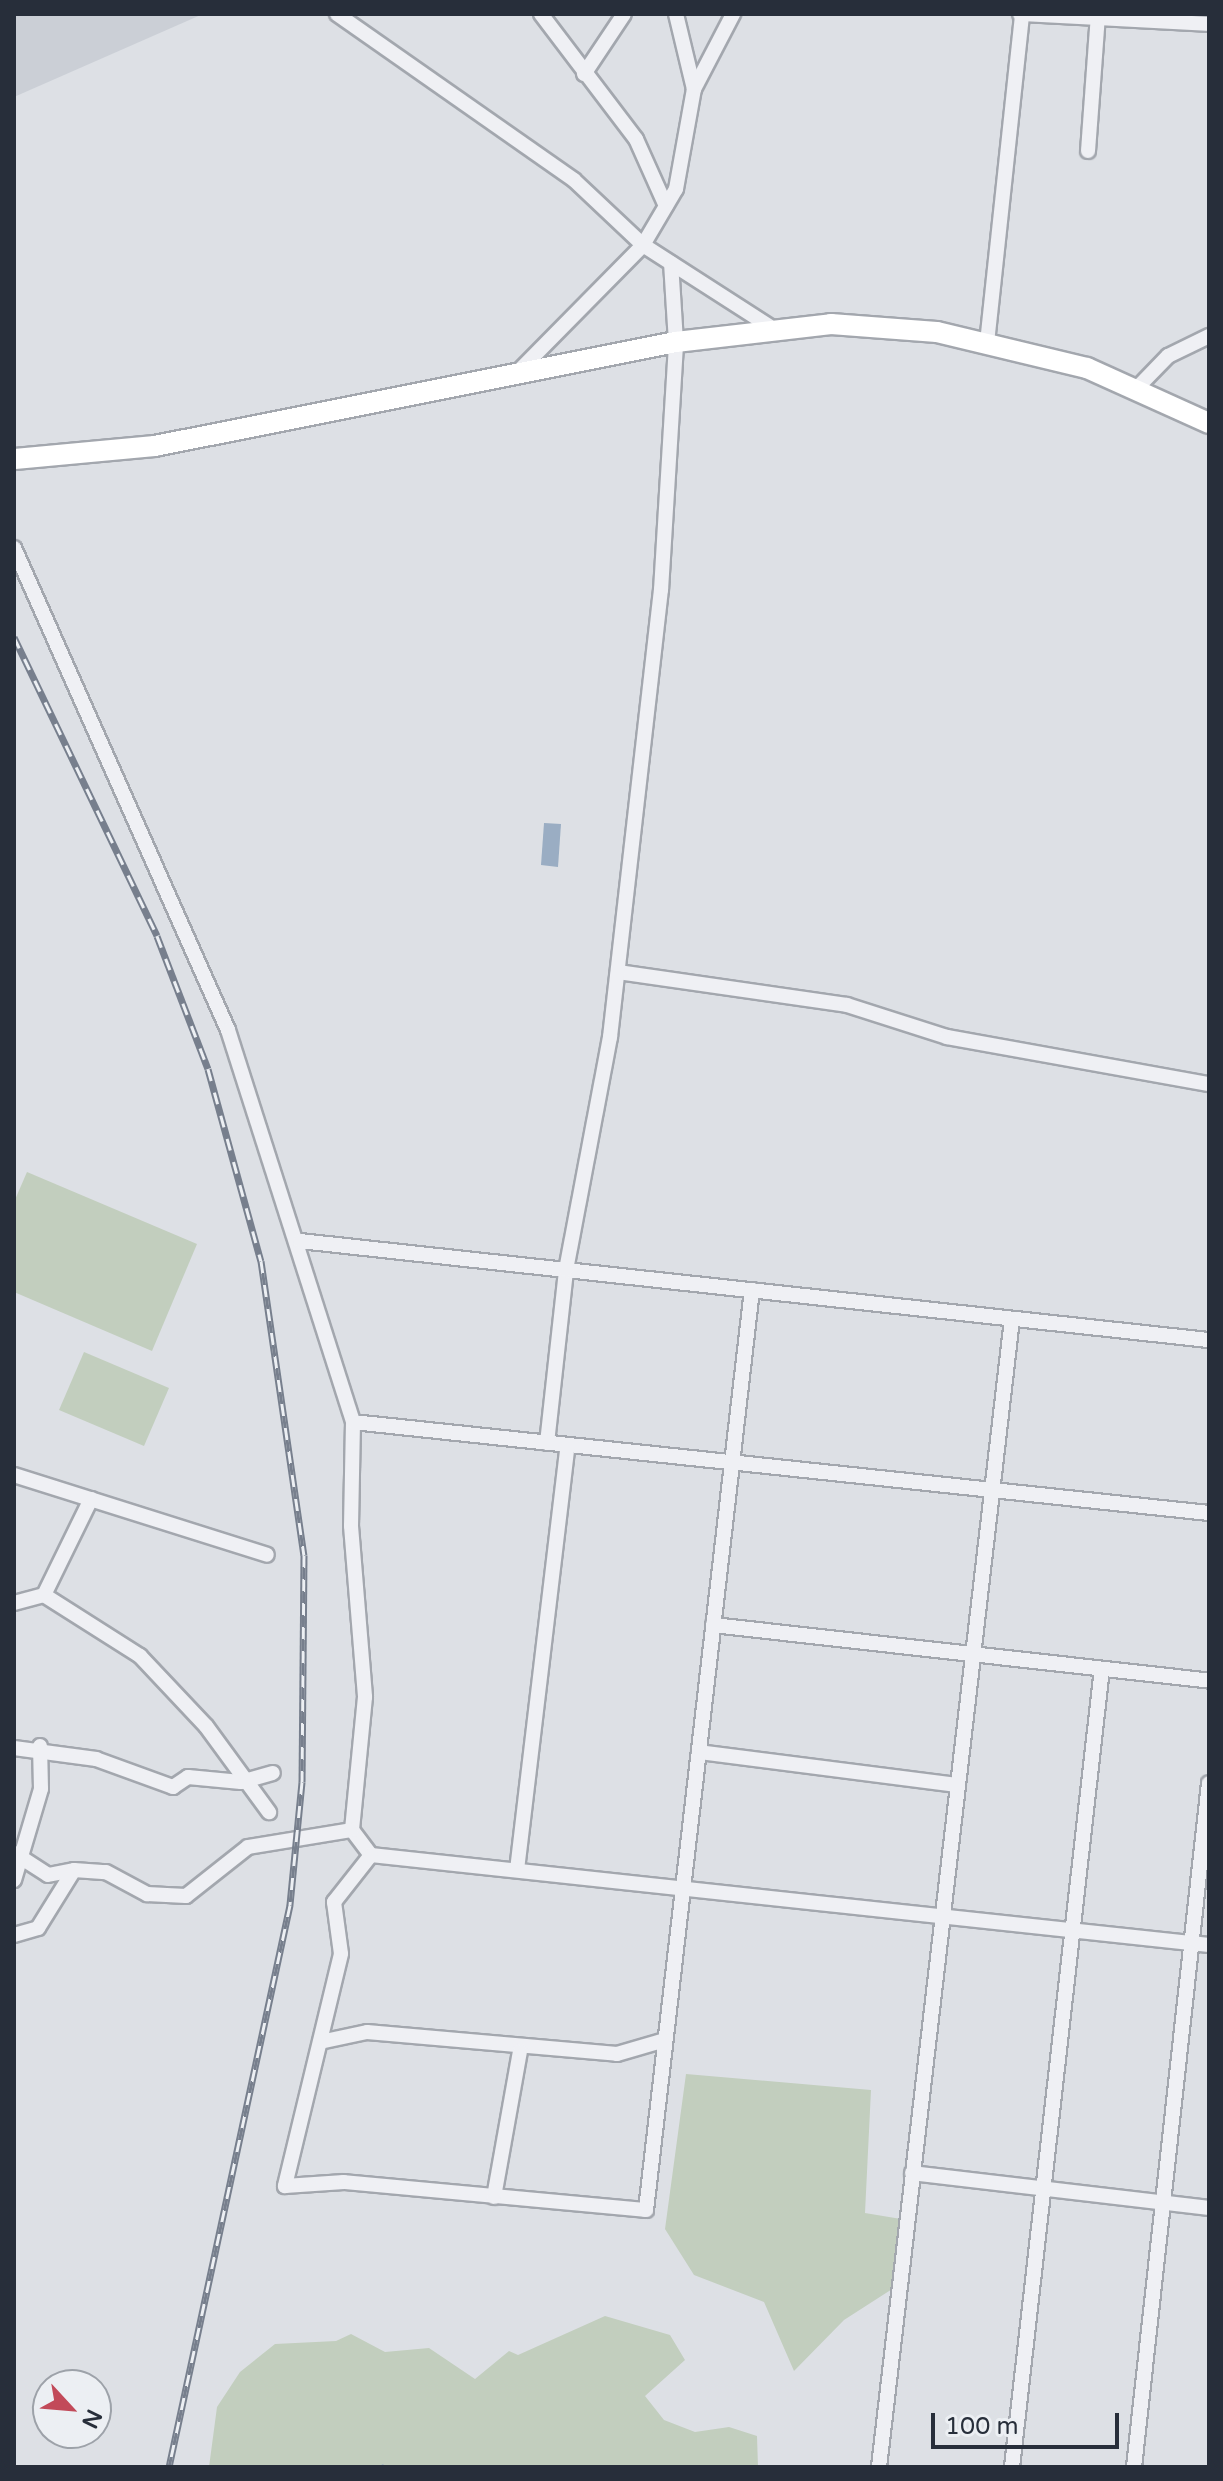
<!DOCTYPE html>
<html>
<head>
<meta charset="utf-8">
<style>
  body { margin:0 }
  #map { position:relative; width:1223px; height:2481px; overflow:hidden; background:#dde0e5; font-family:"Varela Round",sans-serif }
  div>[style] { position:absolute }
  .built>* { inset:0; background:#cbcfd6 }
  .green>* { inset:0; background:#c2cebe }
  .water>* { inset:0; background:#9aadc3 }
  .stream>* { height:4px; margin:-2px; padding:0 2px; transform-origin:2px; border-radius:2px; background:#9aadc3 }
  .roads { filter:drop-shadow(2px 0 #a3a7ae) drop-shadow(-2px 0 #a3a7ae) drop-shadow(0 2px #a3a7ae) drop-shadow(0 -2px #a3a7ae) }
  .street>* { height:14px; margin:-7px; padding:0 7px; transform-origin:7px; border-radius:7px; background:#eff0f4 }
  .secondary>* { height:20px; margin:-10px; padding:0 10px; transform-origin:10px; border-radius:10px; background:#fff }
  .rail>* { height:7px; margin-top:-3.5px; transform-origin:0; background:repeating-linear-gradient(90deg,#eceff3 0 12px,#777f8d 0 24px); box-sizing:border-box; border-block:2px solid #777f8d }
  span { translate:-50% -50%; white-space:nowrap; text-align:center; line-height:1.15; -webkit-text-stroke:7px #eceff3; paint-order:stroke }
  .frame { position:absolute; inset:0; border:16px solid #272e3a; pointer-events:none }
  .north { position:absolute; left:32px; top:2369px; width:80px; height:80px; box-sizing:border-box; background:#eceff3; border:2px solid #9da2a9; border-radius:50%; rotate:116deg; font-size:22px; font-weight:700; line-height:32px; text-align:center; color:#272e3a }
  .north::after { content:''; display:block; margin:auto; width:28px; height:36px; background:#c24a59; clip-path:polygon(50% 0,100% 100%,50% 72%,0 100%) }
  .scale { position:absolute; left:931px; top:2413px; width:188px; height:36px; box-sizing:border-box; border:4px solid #272e3a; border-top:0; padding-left:10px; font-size:24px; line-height:28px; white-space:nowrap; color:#272e3a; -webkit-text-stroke:6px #eceff3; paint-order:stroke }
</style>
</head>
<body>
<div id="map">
  <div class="built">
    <i style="clip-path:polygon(14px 14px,203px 14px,14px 97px)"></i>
  </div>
  <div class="green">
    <i style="clip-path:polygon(27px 1172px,197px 1244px,152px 1351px,14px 1292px,14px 1202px)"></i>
    <i style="clip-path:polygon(84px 1352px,169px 1388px,144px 1446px,59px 1410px)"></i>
    <i style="clip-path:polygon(686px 2074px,871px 2090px,865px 2213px,907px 2220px,900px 2284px,844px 2320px,794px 2371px,764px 2302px,694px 2275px,665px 2229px)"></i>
    <i style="clip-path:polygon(605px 2316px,670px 2335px,685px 2360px,645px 2396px,664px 2420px,695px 2432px,729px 2427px,757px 2436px,758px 2467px,209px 2467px,217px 2407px,240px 2372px,275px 2344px,336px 2341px,351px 2334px,385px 2352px,429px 2348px,475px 2379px,509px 2351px,518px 2355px)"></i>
  </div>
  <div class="water">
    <i style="clip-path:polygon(544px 823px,561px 824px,558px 867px,541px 865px)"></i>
  </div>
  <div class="stream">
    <i style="left:382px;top:2467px;width:1px;rotate:-45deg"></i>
  </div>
  <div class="roads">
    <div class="street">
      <i style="left:337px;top:14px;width:289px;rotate:35deg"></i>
      <i style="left:574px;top:180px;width:95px;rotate:43.3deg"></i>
      <i style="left:643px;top:245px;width:150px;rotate:32.7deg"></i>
      <i style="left:541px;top:14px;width:157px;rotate:52.8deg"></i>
      <i style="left:636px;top:139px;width:73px;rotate:65.9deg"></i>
      <i style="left:1020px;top:14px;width:189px;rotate:3deg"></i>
      <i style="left:584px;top:74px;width:72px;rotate:-56.3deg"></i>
      <i style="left:694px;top:89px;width:85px;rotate:-62.5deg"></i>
      <i style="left:1088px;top:151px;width:137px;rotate:-85.8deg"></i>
      <i style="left:987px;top:343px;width:330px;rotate:-83.9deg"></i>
      <i style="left:514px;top:376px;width:184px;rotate:-45.4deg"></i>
      <i style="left:643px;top:245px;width:65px;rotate:-59.5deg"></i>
      <i style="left:676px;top:189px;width:102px;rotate:-79.8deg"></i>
      <i style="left:694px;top:89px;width:77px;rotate:-103.5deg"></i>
      <i style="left:1138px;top:387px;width:43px;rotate:-45.9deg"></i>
      <i style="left:1168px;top:356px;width:46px;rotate:-26deg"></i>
      <i style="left:14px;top:548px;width:527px;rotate:66.06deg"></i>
      <i style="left:228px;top:1030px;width:411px;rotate:72.3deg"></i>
      <i style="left:353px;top:1422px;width:104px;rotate:91.1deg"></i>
      <i style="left:351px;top:1526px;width:172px;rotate:85.3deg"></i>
      <i style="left:365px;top:1697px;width:134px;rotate:95.6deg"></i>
      <i style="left:352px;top:1830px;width:31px;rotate:53deg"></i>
      <i style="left:371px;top:1855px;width:843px;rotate:6.13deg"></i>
      <i style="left:618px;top:972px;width:231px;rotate:8.2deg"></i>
      <i style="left:847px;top:1005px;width:105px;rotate:17.7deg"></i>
      <i style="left:947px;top:1037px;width:266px;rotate:10.2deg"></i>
      <i style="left:300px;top:1241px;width:914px;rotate:6.22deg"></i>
      <i style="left:353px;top:1422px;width:861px;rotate:6.07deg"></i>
      <i style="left:547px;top:1443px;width:174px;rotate:-83.7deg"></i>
      <i style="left:566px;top:1270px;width:237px;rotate:-79.3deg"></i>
      <i style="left:610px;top:1037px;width:450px;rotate:-83.5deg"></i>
      <i style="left:661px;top:590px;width:248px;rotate:-86.5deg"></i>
      <i style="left:676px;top:342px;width:79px;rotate:-93.6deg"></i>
      <i style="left:14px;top:1475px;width:265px;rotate:17.5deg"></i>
      <i style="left:44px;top:1595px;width:107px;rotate:-63.9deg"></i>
      <i style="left:14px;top:1603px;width:31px;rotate:-15deg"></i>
      <i style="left:44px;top:1595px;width:114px;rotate:32.4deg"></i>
      <i style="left:140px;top:1656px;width:96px;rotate:46.7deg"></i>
      <i style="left:206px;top:1726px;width:107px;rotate:53.8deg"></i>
      <i style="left:713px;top:1625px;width:499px;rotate:6.4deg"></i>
      <i style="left:14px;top:1748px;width:83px;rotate:7.6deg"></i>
      <i style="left:96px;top:1759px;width:82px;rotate:20deg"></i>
      <i style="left:173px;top:1787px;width:18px;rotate:-34deg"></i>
      <i style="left:188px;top:1777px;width:53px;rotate:5.4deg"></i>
      <i style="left:241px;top:1782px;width:33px;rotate:-16deg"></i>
      <i style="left:699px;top:1752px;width:261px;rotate:7.3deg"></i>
      <i style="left:14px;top:1853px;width:40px;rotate:32.9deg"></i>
      <i style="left:48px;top:1875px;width:26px;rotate:-11deg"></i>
      <i style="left:371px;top:1855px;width:60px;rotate:128.2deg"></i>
      <i style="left:334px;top:1902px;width:52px;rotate:82.3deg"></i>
      <i style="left:341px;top:1954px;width:239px;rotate:103.6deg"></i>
      <i style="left:285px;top:2186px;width:59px;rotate:-3.9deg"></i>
      <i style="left:344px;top:2182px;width:303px;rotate:5.3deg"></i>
      <i style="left:646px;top:2210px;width:926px;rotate:-83.43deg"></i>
      <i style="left:517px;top:1870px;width:428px;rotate:-83.2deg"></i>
      <i style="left:14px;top:1880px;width:95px;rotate:-73.5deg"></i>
      <i style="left:41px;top:1789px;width:43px;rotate:-91.3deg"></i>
      <i style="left:14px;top:1935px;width:25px;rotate:-16deg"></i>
      <i style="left:38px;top:1928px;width:68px;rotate:-58.2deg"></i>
      <i style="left:74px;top:1870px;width:32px;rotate:4deg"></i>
      <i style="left:106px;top:1872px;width:47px;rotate:28.2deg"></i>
      <i style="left:147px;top:1894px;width:39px;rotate:3deg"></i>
      <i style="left:186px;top:1896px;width:79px;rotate:-38.3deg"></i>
      <i style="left:248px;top:1847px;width:105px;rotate:-9.3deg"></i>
      <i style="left:320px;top:2042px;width:48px;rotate:-12deg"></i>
      <i style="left:367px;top:2032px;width:251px;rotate:5deg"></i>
      <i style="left:617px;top:2054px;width:50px;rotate:-16.3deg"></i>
      <i style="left:912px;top:2173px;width:299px;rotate:6.7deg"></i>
      <i style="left:494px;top:2197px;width:148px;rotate:-79.9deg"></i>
      <i style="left:879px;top:2467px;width:1156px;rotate:-83.39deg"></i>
      <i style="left:1012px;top:2467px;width:803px;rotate:-83.57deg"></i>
      <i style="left:1134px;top:2467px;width:688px;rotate:-83.74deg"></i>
    </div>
    <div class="secondary">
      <i style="left:14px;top:459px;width:142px;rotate:-5.3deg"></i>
      <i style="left:155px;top:446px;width:531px;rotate:-11.29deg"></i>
      <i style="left:676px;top:342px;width:156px;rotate:-6.6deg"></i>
      <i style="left:831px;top:324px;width:106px;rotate:4.3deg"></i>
      <i style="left:937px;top:332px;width:154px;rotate:13.5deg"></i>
      <i style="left:1087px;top:368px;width:134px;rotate:24.3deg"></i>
    </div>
  </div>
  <div class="rail">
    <i style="left:14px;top:637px;width:331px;rotate:64.4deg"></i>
    <i style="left:157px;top:936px;width:142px;rotate:69deg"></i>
    <i style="left:208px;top:1069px;width:199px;rotate:74.6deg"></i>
    <i style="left:261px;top:1261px;width:297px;rotate:81.7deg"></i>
    <i style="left:304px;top:1555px;width:227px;rotate:90.5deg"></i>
    <i style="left:302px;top:1782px;width:124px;rotate:95.6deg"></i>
    <i style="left:290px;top:1905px;width:575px;rotate:102.15deg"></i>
  </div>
  <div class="frame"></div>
  <div class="north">N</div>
  <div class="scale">100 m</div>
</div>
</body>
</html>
